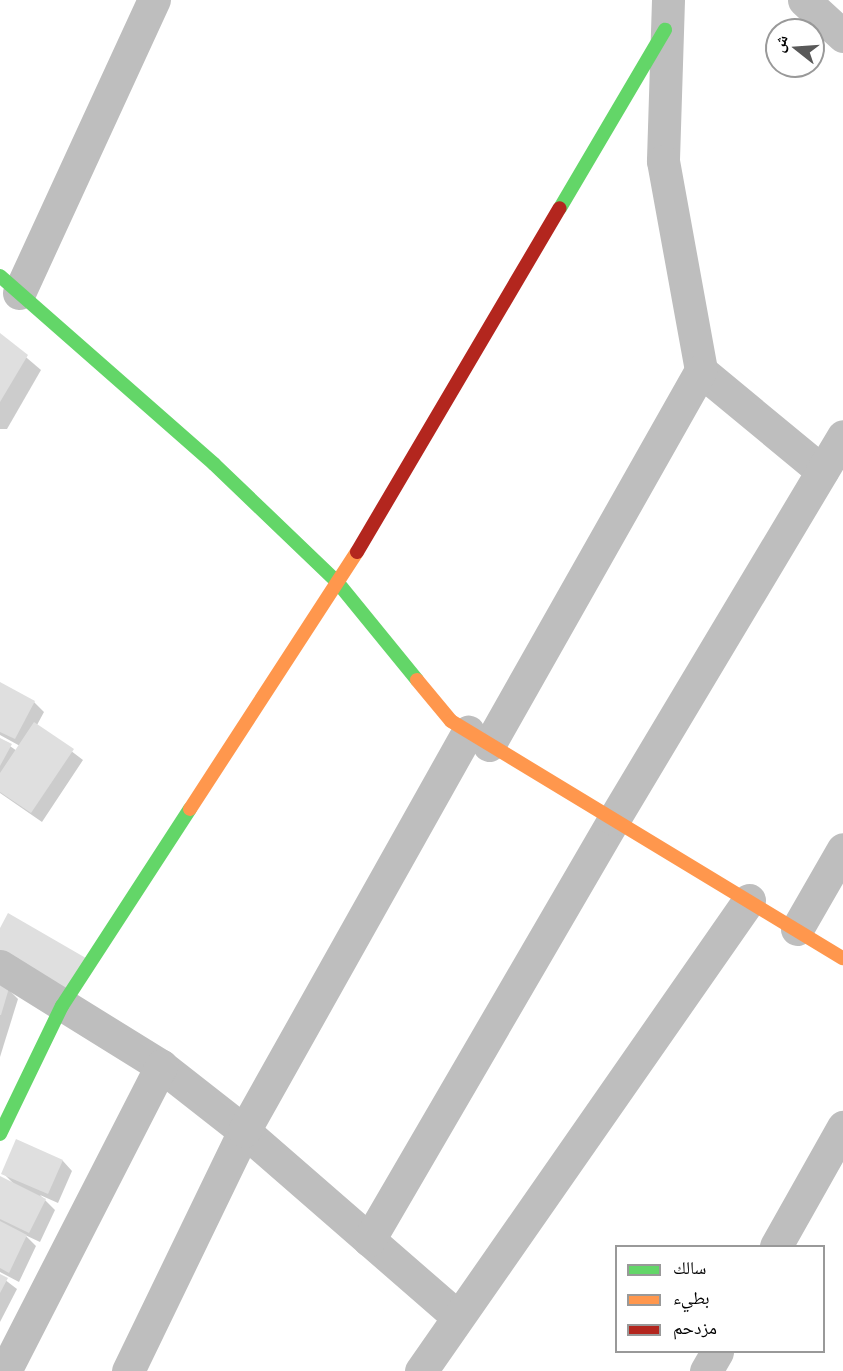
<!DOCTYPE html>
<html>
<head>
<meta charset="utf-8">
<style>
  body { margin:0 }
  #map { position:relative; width:843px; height:1371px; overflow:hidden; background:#fff; font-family:"IBM Plex Sans","Noto Naskh Arabic",sans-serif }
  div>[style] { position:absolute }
  .shadow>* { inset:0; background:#0003 }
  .building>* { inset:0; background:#dfdfdf }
  .street>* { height:33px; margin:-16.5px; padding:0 16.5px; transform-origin:16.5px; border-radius:16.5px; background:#bebebe }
  .fast>* { height:14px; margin:-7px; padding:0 7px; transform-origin:7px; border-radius:7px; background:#63d668 }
  .slow>* { height:14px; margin:-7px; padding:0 7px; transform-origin:7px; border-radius:7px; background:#ff974d }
  .jam>* { height:14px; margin:-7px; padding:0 7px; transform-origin:7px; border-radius:7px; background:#b3261e }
  span { translate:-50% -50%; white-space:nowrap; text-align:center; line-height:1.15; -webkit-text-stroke:4.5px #fff; paint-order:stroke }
  .legend { position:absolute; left:615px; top:1245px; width:210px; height:108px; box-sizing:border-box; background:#fff; border:2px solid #999; margin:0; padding:8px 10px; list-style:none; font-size:18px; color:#000 }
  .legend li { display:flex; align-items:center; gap:12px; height:30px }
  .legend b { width:30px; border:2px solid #999 }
  .north { position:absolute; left:765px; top:18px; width:60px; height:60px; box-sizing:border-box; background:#fff; border:2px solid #999; border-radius:50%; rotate:287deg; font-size:16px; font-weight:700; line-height:24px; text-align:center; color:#000 }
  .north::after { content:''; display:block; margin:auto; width:21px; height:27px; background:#595959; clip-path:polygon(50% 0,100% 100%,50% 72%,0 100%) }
</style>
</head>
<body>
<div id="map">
  <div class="shadow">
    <i style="clip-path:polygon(0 335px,41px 370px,7px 429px,0 429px)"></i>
    <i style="clip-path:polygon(0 684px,34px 702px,44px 712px,37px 725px,83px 760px,42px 822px,0 793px,0 739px,17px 751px,20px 746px,0 735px)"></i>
    <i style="clip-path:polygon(0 987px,8px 989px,18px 999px,0 1057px)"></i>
    <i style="clip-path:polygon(16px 1141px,63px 1161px,72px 1171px,58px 1203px,40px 1195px,55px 1210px,40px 1242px,25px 1235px,36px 1246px,19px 1282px,0 1272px,0 1178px,14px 1184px,3px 1173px)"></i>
    <i style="clip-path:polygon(0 1276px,17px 1289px,0 1322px)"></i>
  </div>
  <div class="building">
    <i style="clip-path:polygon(0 333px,28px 355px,0 402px)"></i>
    <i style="clip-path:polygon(0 682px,35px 701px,15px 739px,0 732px)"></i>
    <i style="clip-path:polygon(34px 722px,74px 749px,31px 813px,0 792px,0 773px)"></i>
    <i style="clip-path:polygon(0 738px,12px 744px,0 766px)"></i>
    <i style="clip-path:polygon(8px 913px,91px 961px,71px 995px,0 954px,0 928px)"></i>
    <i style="clip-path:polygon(0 985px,9px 988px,1px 1015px,0 1015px)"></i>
    <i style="clip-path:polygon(16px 1139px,63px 1160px,48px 1194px,1px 1174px)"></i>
    <i style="clip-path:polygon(0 1176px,46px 1199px,29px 1233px,0 1219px)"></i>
    <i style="clip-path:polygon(0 1221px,27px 1235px,9px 1273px,0 1268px)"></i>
    <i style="clip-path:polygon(0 1274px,8px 1278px,0 1293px)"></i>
  </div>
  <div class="street">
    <i style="left:668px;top:0;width:161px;rotate:91.8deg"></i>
    <i style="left:663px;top:161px;width:213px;rotate:79.7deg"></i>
    <i style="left:701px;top:371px;width:157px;rotate:39.6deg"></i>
    <i style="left:804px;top:0;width:53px;rotate:42.7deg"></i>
    <i style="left:19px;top:293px;width:323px;rotate:-65.3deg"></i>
    <i style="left:489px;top:745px;width:430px;rotate:-60.5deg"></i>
    <i style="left:797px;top:929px;width:92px;rotate:-60.1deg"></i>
    <i style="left:0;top:966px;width:190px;rotate:31.8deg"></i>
    <i style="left:161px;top:1066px;width:105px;rotate:38.1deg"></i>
    <i style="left:244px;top:1131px;width:282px;rotate:41deg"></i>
    <i style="left:369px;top:1240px;width:487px;rotate:-59.8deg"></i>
    <i style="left:614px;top:819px;width:446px;rotate:-59.1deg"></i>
    <i style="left:776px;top:1246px;width:137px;rotate:-60.6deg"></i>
    <i style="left:5px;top:1371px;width:343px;rotate:-62.9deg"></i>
    <i style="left:128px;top:1371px;width:267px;rotate:-64.2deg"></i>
    <i style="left:244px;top:1131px;width:458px;rotate:-60.7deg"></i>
    <i style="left:421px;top:1371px;width:574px;rotate:-55.15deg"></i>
    <i style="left:706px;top:1371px;width:22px;rotate:-60deg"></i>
  </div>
  <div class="fast">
    <i style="left:560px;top:208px;width:207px;rotate:-59.5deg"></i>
    <i style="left:0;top:276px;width:285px;rotate:41.3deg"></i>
    <i style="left:214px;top:464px;width:172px;rotate:43.8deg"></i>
    <i style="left:338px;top:583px;width:125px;rotate:50.8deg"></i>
    <i style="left:0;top:1134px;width:142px;rotate:-64.2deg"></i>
    <i style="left:62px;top:1006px;width:235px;rotate:-57deg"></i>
  </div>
  <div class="slow">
    <i style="left:417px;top:680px;width:53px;rotate:50.3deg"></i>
    <i style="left:451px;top:721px;width:458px;rotate:31.2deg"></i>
    <i style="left:190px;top:809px;width:306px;rotate:-57deg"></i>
  </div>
  <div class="jam">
    <i style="left:357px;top:552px;width:399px;rotate:-59.5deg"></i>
  </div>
  <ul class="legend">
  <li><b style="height:8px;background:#63d668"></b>سالك</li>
  <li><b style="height:8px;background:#ff974d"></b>بطيء</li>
  <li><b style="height:8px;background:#b3261e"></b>مزدحم</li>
  </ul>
  <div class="north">ش</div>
</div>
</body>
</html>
